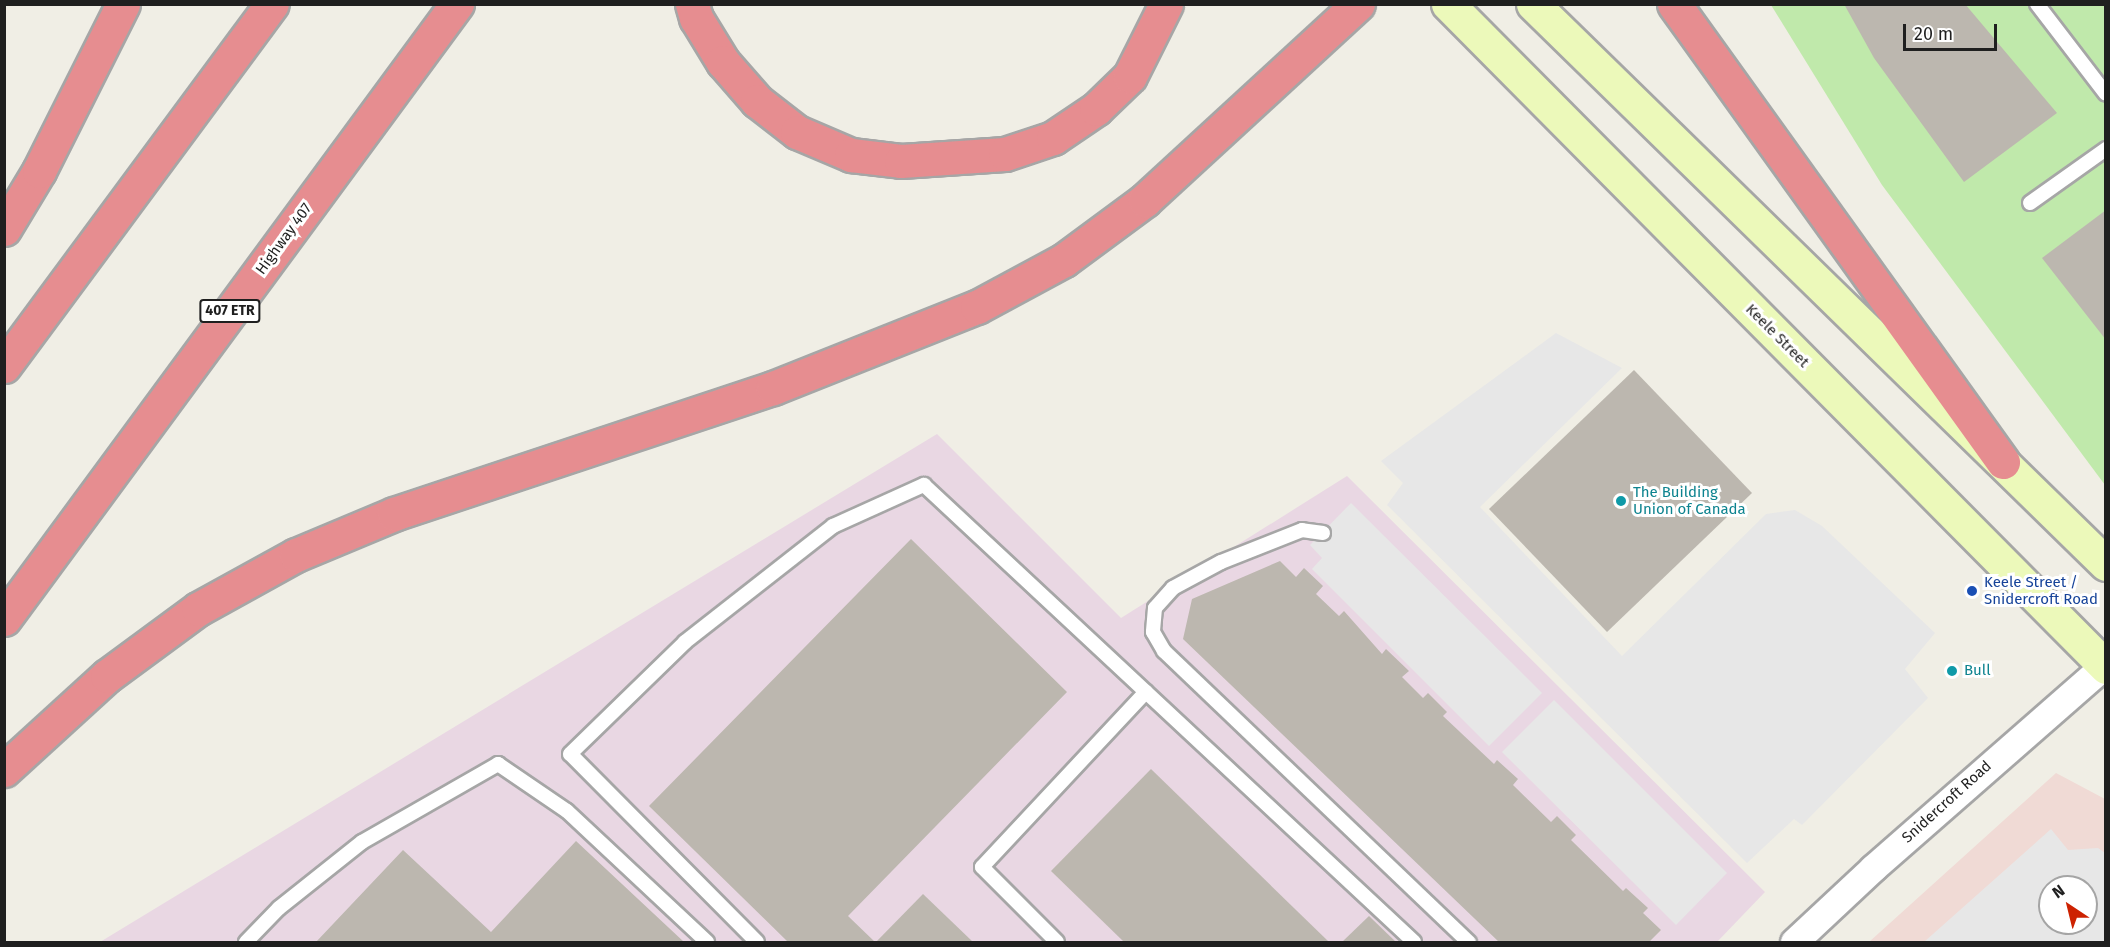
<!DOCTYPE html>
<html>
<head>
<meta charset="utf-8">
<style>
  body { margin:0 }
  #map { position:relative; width:2110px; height:947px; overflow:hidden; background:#f0eee5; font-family:"Fira Sans",sans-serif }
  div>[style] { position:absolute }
  .commercial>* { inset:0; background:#f0dad5 }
  .industrial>* { inset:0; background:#e9d7e3 }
  .grass>* { inset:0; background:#c0e9ab }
  .parking>* { inset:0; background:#e7e7e7 }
  .building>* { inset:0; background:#bcb7af }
  .roads { filter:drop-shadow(2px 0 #a6a6a6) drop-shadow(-2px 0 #a6a6a6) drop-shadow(0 2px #a6a6a6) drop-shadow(0 -2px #a6a6a6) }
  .lane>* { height:14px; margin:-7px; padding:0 7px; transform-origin:7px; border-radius:7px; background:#fff }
  .street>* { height:27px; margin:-13.5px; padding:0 13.5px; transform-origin:13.5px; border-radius:13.5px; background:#fff }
  .secondary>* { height:33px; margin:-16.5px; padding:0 16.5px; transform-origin:16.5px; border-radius:16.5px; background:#ecf9ba }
  .highway>* { height:33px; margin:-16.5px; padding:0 16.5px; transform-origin:16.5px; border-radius:16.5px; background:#e68d90 }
  .dots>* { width:16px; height:16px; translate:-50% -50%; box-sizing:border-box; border:3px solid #fff; border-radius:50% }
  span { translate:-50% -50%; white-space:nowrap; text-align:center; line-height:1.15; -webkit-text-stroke:6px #fff; paint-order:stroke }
  .shield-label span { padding:2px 4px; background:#fff; border:2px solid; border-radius:4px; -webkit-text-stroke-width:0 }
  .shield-label { font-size:14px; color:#1f1f1f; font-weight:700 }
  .street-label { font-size:15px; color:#1f1f1f }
  .culture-label { font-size:15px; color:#0d838f }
  .left { translate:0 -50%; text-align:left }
  .transit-label { font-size:15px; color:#164399 }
  .frame { position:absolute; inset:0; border:6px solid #1f1f1f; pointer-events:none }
  .north { position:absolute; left:2038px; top:875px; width:60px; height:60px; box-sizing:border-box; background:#fff; border:2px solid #a5a5a5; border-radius:50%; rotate:325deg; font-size:16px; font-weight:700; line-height:24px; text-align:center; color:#1f1f1f }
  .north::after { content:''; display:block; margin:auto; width:21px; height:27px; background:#cd2201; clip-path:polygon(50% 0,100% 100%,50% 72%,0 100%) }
  .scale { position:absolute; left:1903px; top:24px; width:94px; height:27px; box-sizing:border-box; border:3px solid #1f1f1f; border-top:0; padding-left:8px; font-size:18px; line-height:21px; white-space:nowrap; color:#1f1f1f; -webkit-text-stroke:4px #fff; paint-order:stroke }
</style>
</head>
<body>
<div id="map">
  <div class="commercial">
    <i style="clip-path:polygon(evenodd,2056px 773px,2105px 799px,2105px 942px,1869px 942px,2056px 773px,2050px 887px,2086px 887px,2086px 923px,2050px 923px,2050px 887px)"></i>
  </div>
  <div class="industrial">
    <i style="clip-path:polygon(937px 434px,1121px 618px,1347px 476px,1765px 892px,1717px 942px,100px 942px)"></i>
  </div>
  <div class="grass">
    <i style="clip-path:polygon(1771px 5px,2105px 5px,2105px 485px,1882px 185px)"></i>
  </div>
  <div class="parking">
    <i style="clip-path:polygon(1556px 333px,1622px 368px,1480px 507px,1622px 656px,1766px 514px,1795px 510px,1822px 526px,1935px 633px,1905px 669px,1928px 698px,1802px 825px,1794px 819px,1747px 863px,1387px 505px,1403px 483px,1381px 461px)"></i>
    <i style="clip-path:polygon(1351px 503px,1542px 693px,1489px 746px,1312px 569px,1322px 558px,1310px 545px)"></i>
    <i style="clip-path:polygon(1554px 700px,1727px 873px,1676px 925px,1502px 752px)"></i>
    <i style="clip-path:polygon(evenodd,2051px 829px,2068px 850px,2098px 848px,2105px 853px,2105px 942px,1924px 942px,2051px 829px,2050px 887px,2086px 887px,2086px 923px,2050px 923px,2050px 887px)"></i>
  </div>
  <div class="building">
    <i style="clip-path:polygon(1844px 4px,1965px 4px,2057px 113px,1964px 182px,1874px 58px)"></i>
    <i style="clip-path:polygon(2106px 210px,2106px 340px,2042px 258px)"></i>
    <i style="clip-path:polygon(1634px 370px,1752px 493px,1607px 632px,1489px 509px)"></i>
    <i style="clip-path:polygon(911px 539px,1067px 692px,848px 916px,875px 942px,788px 942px,649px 806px)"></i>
    <i style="clip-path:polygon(1280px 561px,1296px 577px,1304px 568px,1323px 586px,1316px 594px,1339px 616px,1344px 611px,1382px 654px,1386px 649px,1409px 671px,1402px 677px,1423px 698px,1428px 693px,1447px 712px,1443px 716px,1494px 764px,1497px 760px,1518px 779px,1513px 785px,1551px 822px,1557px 816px,1576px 835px,1571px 840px,1623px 891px,1626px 888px,1648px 908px,1643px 913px,1661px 930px,1649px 942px,1499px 942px,1183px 639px,1192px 599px)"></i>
    <i style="clip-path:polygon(1151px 769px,1329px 942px,1124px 942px,1051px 871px)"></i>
    <i style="clip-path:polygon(576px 841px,684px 942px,316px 942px,403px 850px,491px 932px)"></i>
    <i style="clip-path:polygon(923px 894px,973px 942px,876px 942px)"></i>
    <i style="clip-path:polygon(1369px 916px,1396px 942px,1342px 942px)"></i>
  </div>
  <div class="roads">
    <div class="lane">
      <i style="left:2037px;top:4px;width:113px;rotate:52.5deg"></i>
      <i style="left:2030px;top:203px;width:93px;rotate:-35.4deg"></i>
      <i style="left:1323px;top:533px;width:21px;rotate:-172deg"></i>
      <i style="left:1302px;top:530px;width:87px;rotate:158.4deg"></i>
      <i style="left:1221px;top:562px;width:55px;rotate:151.6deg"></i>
      <i style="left:1173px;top:588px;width:27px;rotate:132deg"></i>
      <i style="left:1155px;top:608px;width:24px;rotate:95deg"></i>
      <i style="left:1153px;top:632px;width:22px;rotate:60deg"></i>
      <i style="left:1164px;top:651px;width:422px;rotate:43.7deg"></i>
      <i style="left:246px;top:942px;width:47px;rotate:-45.9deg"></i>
      <i style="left:279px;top:908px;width:106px;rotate:-38.5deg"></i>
      <i style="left:362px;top:842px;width:157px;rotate:-29.8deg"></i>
      <i style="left:498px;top:764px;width:83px;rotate:34.3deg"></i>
      <i style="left:567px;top:811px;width:192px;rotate:43.1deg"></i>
      <i style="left:757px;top:942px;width:265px;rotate:-134.8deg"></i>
      <i style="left:570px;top:754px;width:161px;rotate:-44.2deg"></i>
      <i style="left:685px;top:642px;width:188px;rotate:-38.1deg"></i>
      <i style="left:833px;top:526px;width:100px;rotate:-24.3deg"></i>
      <i style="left:924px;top:485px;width:670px;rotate:43deg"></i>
      <i style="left:1057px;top:942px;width:106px;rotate:-135deg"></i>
      <i style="left:982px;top:867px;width:240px;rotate:-46.9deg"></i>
    </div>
    <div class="street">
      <i style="left:1794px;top:942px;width:108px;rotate:-43.1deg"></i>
      <i style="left:1873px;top:868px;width:310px;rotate:-41.2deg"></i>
    </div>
    <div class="secondary">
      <i style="left:1448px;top:4px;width:934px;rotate:45.22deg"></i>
      <i style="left:1533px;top:4px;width:801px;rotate:44.34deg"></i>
    </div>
    <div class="highway">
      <i style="left:692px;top:4px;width:15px;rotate:74deg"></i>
      <i style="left:696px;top:18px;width:52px;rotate:58.5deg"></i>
      <i style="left:723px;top:62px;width:52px;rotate:48.9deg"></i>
      <i style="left:757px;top:101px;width:51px;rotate:37.8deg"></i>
      <i style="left:797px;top:132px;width:59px;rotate:23.1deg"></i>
      <i style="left:851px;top:155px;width:50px;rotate:6.8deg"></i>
      <i style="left:901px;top:161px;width:104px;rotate:-3.9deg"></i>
      <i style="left:1005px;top:154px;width:51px;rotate:-18.4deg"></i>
      <i style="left:1053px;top:138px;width:52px;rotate:-34deg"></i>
      <i style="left:1096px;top:109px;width:47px;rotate:-44.1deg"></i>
      <i style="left:1130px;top:76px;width:80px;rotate:-63.4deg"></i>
      <i style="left:1674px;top:4px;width:564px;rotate:54.31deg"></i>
      <i style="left:4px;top:229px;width:68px;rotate:-58.9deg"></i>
      <i style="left:39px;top:171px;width:187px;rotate:-63.3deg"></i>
      <i style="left:4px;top:366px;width:450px;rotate:-53.5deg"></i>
      <i style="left:4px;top:619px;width:764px;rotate:-53.63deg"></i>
      <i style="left:4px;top:770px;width:139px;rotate:-42.4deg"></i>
      <i style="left:107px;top:676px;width:113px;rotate:-36.4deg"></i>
      <i style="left:198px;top:609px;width:112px;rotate:-28.9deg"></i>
      <i style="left:296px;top:555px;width:106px;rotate:-22.7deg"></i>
      <i style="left:394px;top:514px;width:399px;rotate:-18.4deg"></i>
      <i style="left:773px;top:388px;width:219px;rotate:-21.7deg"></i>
      <i style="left:977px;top:307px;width:99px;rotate:-28.4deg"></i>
      <i style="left:1064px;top:260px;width:101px;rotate:-36.5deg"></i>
      <i style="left:1145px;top:200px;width:289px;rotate:-42.6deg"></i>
    </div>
  </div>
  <div class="dots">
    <i style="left:1621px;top:501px;background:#0f9aa8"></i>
    <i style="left:1972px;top:591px;background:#1a4fb4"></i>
    <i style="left:1952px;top:671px;background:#0f9aa8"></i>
  </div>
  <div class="shield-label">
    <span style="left:230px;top:311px">407 ETR</span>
  </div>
  <div class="street-label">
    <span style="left:284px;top:239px;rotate:-54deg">Highway 407</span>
    <span style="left:1777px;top:336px;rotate:45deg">Keele Street</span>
    <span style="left:1947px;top:802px;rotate:-42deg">Snidercroft Road</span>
  </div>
  <div class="culture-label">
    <span class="left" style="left:1633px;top:501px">The Building<br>Union of Canada</span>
    <span class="left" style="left:1964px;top:671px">Bull</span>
  </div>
  <div class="transit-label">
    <span class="left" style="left:1984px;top:591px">Keele Street /<br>Snidercroft Road</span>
  </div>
  <div class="frame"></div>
  <div class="north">N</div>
  <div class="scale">20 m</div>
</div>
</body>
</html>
